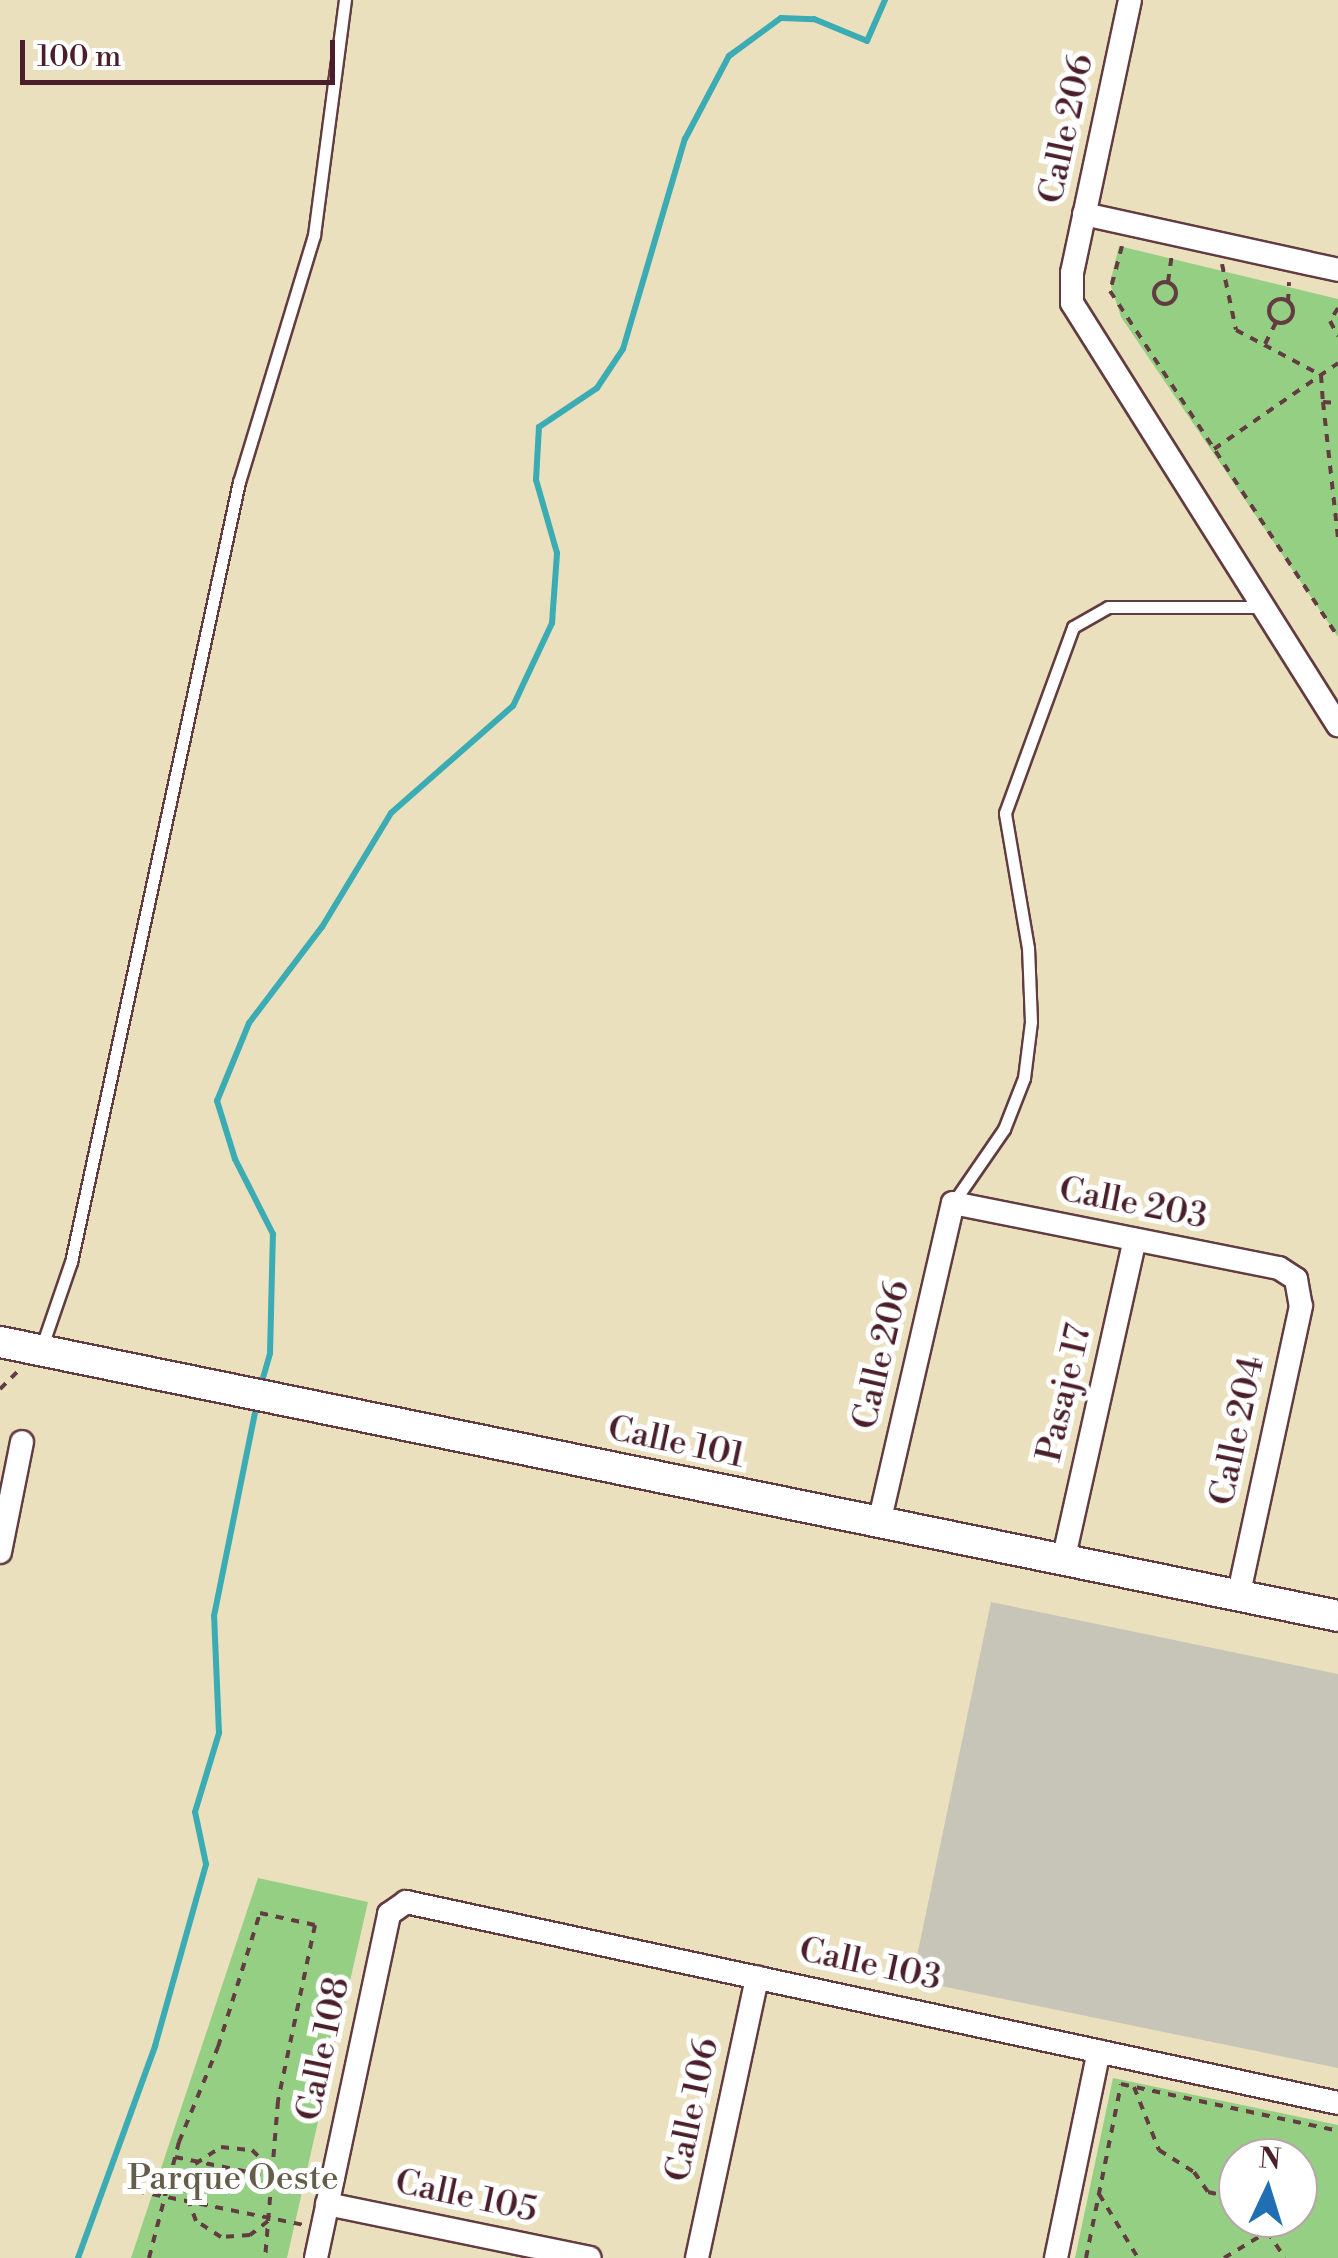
<!DOCTYPE html>
<html>
<head>
<meta charset="utf-8">
<style>
  body { margin:0 }
  #map { position:relative; width:1338px; height:2258px; overflow:hidden; background:#ebe0bd; font-family:"Libre Bodoni",serif }
  div>[style] { position:absolute }
  .industrial>* { inset:0; background:#c6c5b8 }
  .green>* { inset:0; background:#94cf84 }
  .stream>* { height:6px; margin:-3px; padding:0 3px; transform-origin:3px; border-radius:3px; background:#3bacb3 }
  .path>* { height:4px; margin-top:-2px; transform-origin:0; background:repeating-linear-gradient(90deg,#623c41 0 8px,transparent 0 16px) }
  .path>.ring { margin:-2px; padding:0; box-sizing:content-box; background:none; border:4px solid #623c41; border-radius:50% }
  .roads { filter:drop-shadow(2px 0 #623c41) drop-shadow(-2px 0 #623c41) drop-shadow(0 2px #623c41) drop-shadow(0 -2px #623c41) }
  .lane>* { height:11px; margin:-5.5px; padding:0 5.5px; transform-origin:5.5px; border-radius:5.5px; background:#fff }
  .street>* { height:22px; margin:-11px; padding:0 11px; transform-origin:11px; border-radius:11px; background:#fff }
  .secondary>* { height:30px; margin:-15px; padding:0 15px; transform-origin:15px; border-radius:15px; background:#fff }
  span { translate:-50% -50%; white-space:nowrap; text-align:center; line-height:1.15; -webkit-text-stroke:10px #fff; paint-order:stroke }
  .street-label { font-size:35px; color:#4a1f2b }
  .park-label { font-size:35px; color:#645d4a }
  .north { position:absolute; left:1218px; top:2138px; width:100px; height:100px; box-sizing:border-box; background:#fff; border:2px solid #b7a5aa; border-radius:50%; rotate:4deg; font-size:28px; font-weight:700; line-height:40px; text-align:center; color:#4a1f2b }
  .north::after { content:''; display:block; margin:auto; width:35px; height:45px; background:#1f6fb2; clip-path:polygon(50% 0,100% 100%,50% 72%,0 100%) }
  .scale { position:absolute; left:20px; top:40px; width:315px; height:45px; box-sizing:border-box; border:5px solid #4a1f2b; border-top:0; padding-left:12px; font-size:30px; line-height:35px; white-space:nowrap; color:#4a1f2b; -webkit-text-stroke:8px #fff; paint-order:stroke }
</style>
</head>
<body>
<div id="map">
  <div class="industrial">
    <i style="clip-path:polygon(991px 1602px,1338px 1674px,1338px 2068px,912px 1980px)"></i>
  </div>
  <div class="green">
    <i style="clip-path:polygon(1119px 246px,1338px 299px,1338px 637px,1121px 317px,1110px 283px)"></i>
    <i style="clip-path:polygon(258px 1878px,368px 1902px,287px 2258px,131px 2258px)"></i>
    <i style="clip-path:polygon(evenodd,1113px 2078px,1338px 2125px,1338px 2258px,1075px 2258px,1113px 2078px,1238px 2158px,1298px 2158px,1298px 2218px,1238px 2218px,1238px 2158px)"></i>
  </div>
  <div class="stream">
    <i style="left:261px;top:1385px;width:33px;rotate:-74deg"></i>
    <i style="left:270px;top:1353px;width:119px;rotate:-88.6deg"></i>
    <i style="left:273px;top:1234px;width:84px;rotate:-116.9deg"></i>
    <i style="left:235px;top:1159px;width:61px;rotate:-107.2deg"></i>
    <i style="left:217px;top:1101px;width:84px;rotate:-67.7deg"></i>
    <i style="left:249px;top:1023px;width:121px;rotate:-52.8deg"></i>
    <i style="left:322px;top:927px;width:133px;rotate:-58.8deg"></i>
    <i style="left:391px;top:813px;width:162px;rotate:-41.3deg"></i>
    <i style="left:513px;top:706px;width:92px;rotate:-64.8deg"></i>
    <i style="left:552px;top:623px;width:70px;rotate:-85.9deg"></i>
    <i style="left:557px;top:553px;width:76px;rotate:-106deg"></i>
    <i style="left:536px;top:480px;width:53px;rotate:-86.8deg"></i>
    <i style="left:539px;top:427px;width:70px;rotate:-33.9deg"></i>
    <i style="left:597px;top:388px;width:47px;rotate:-56.3deg"></i>
    <i style="left:623px;top:349px;width:219px;rotate:-73.6deg"></i>
    <i style="left:685px;top:139px;width:94px;rotate:-62.1deg"></i>
    <i style="left:729px;top:56px;width:64px;rotate:-36.2deg"></i>
    <i style="left:781px;top:18px;width:33px;rotate:2deg"></i>
    <i style="left:814px;top:19px;width:57px;rotate:22.5deg"></i>
    <i style="left:867px;top:41px;width:45px;rotate:-66.3deg"></i>
    <i style="left:78px;top:2258px;width:226px;rotate:-70deg"></i>
    <i style="left:155px;top:2046px;width:189px;rotate:-74.3deg"></i>
    <i style="left:206px;top:1864px;width:53px;rotate:-101.9deg"></i>
    <i style="left:195px;top:1812px;width:83px;rotate:-73.1deg"></i>
    <i style="left:219px;top:1733px;width:117px;rotate:-92.4deg"></i>
    <i style="left:214px;top:1616px;width:218px;rotate:-78.6deg"></i>
  </div>
  <div class="path">
    <i style="left:1122px;top:246px;width:47px;rotate:104.9deg"></i>
    <i style="left:1110px;top:291px;width:414px;rotate:56.6deg"></i>
    <i style="left:1222px;top:264px;width:67px;rotate:78deg"></i>
    <i style="left:1236px;top:330px;width:96px;rotate:27.9deg"></i>
    <i style="left:1321px;top:375px;width:27px;rotate:86deg"></i>
    <i style="left:1323px;top:402px;width:15px;rotate:4deg"></i>
    <i class="ring" style="left:1154px;top:282px;width:18px;height:18px"></i>
    <i style="left:1168px;top:282px;width:28px;rotate:-82deg"></i>
    <i class="ring" style="left:1269px;top:299px;width:20px;height:20px"></i>
    <i style="left:1288px;top:302px;width:20px;rotate:-87deg"></i>
    <i style="left:1338px;top:308px;width:15px;rotate:122deg"></i>
    <i style="left:1330px;top:321px;width:17px;rotate:62deg"></i>
    <i style="left:1265px;top:344px;width:25px;rotate:-63deg"></i>
    <i style="left:1323px;top:402px;width:137px;rotate:83.7deg"></i>
    <i style="left:1214px;top:449px;width:151px;rotate:-34.7deg"></i>
    <i style="left:0;top:1389px;width:25px;rotate:-45deg"></i>
    <i style="left:1134px;top:2087px;width:68px;rotate:68.4deg"></i>
    <i style="left:1159px;top:2150px;width:41px;rotate:32.2deg"></i>
    <i style="left:1194px;top:2172px;width:24px;rotate:55deg"></i>
    <i style="left:1208px;top:2192px;width:31px;rotate:13deg"></i>
    <i style="left:175px;top:2157px;width:139px;rotate:11.6deg"></i>
    <i style="left:137px;top:2191px;width:170px;rotate:11.5deg"></i>
    <i style="left:1099px;top:2194px;width:75px;rotate:58.6deg"></i>
    <i style="left:1258px;top:2218px;width:48px;rotate:56deg"></i>
    <i style="left:268px;top:2221px;width:23px;rotate:142deg"></i>
    <i style="left:250px;top:2235px;width:29px;rotate:176deg"></i>
    <i style="left:221px;top:2237px;width:30px;rotate:-147deg"></i>
    <i style="left:196px;top:2221px;width:30px;rotate:-110deg"></i>
    <i style="left:186px;top:2193px;width:30px;rotate:-73deg"></i>
    <i style="left:195px;top:2164px;width:31px;rotate:-33deg"></i>
    <i style="left:221px;top:2147px;width:31px;rotate:6deg"></i>
    <i style="left:252px;top:2150px;width:28px;rotate:44deg"></i>
    <i style="left:149px;top:2258px;width:120px;rotate:-75.5deg"></i>
    <i style="left:179px;top:2142px;width:103px;rotate:-67.7deg"></i>
    <i style="left:218px;top:2047px;width:140px;rotate:-72.6deg"></i>
    <i style="left:260px;top:1913px;width:56px;rotate:12.3deg"></i>
    <i style="left:315px;top:1925px;width:180px;rotate:101.9deg"></i>
    <i style="left:278px;top:2101px;width:158px;rotate:94.7deg"></i>
    <i style="left:1086px;top:2258px;width:177px;rotate:-78.6deg"></i>
    <i style="left:1121px;top:2084px;width:222px;rotate:12.2deg"></i>
    <i style="left:1224px;top:2258px;width:50px;rotate:-31.2deg"></i>
  </div>
  <div class="roads">
    <div class="lane">
      <i style="left:953px;top:1203px;width:90px;rotate:-55.4deg"></i>
      <i style="left:1004px;top:1129px;width:55px;rotate:-68.6deg"></i>
      <i style="left:1024px;top:1078px;width:56px;rotate:-82.9deg"></i>
      <i style="left:1031px;top:1022px;width:74px;rotate:-92.3deg"></i>
      <i style="left:1028px;top:948px;width:137px;rotate:-99.7deg"></i>
      <i style="left:1005px;top:813px;width:198px;rotate:-69.9deg"></i>
      <i style="left:1073px;top:627px;width:40px;rotate:-29.7deg"></i>
      <i style="left:1108px;top:607px;width:154px"></i>
      <i style="left:42px;top:1346px;width:89px;rotate:-71deg"></i>
      <i style="left:71px;top:1262px;width:798px;rotate:-77.85deg"></i>
      <i style="left:239px;top:482px;width:258px;rotate:-73.1deg"></i>
      <i style="left:314px;top:235px;width:237px;rotate:-82.5deg"></i>
    </div>
    <div class="street">
      <i style="left:1130px;top:0;width:279px;rotate:102deg"></i>
      <i style="left:1072px;top:273px;width:30px;rotate:90deg"></i>
      <i style="left:1072px;top:303px;width:499px;rotate:57.8deg"></i>
      <i style="left:1084px;top:214px;width:260px;rotate:12.4deg"></i>
      <i style="left:879px;top:1523px;width:328px;rotate:-77deg"></i>
      <i style="left:953px;top:1203px;width:332px;rotate:11.3deg"></i>
      <i style="left:1279px;top:1268px;width:20px;rotate:33deg"></i>
      <i style="left:1296px;top:1279px;width:27px;rotate:80deg"></i>
      <i style="left:1301px;top:1306px;width:298px;rotate:102.2deg"></i>
      <i style="left:0;top:1552px;width:112px;rotate:-78.7deg"></i>
      <i style="left:1063px;top:1561px;width:329px;rotate:-77.4deg"></i>
      <i style="left:327px;top:2204px;width:268px;rotate:11.6deg"></i>
      <i style="left:316px;top:2258px;width:352px;rotate:-78deg"></i>
      <i style="left:389px;top:1914px;width:21px;rotate:-35deg"></i>
      <i style="left:406px;top:1902px;width:953px;rotate:12.17deg"></i>
      <i style="left:697px;top:2258px;width:287px;rotate:-77.9deg"></i>
      <i style="left:1056px;top:2258px;width:211px;rotate:-78.3deg"></i>
    </div>
    <div class="secondary">
      <i style="left:0;top:1342px;width:1366px;rotate:11.57deg"></i>
    </div>
  </div>
  <div class="street-label">
    <span style="left:1067px;top:129px;rotate:-78deg">Calle 206</span>
    <span style="left:1133px;top:1204px;rotate:11deg">Calle 203</span>
    <span style="left:882px;top:1355px;rotate:-77deg">Calle 206</span>
    <span style="left:1065px;top:1393px;rotate:-77deg">Pasaje 17</span>
    <span style="left:1238px;top:1431px;rotate:-78deg">Calle 204</span>
    <span style="left:676px;top:1443px;rotate:12deg">Calle 101</span>
    <span style="left:870px;top:1965px;rotate:12deg">Calle 103</span>
    <span style="left:324px;top:2049px;rotate:-78deg">Calle 108</span>
    <span style="left:693px;top:2110px;rotate:-78deg">Calle 106</span>
    <span style="left:466px;top:2197px;rotate:12deg">Calle 105</span>
  </div>
  <div class="park-label">
    <span style="left:233px;top:2179px">Parque Oeste</span>
  </div>
  <div class="north">N</div>
  <div class="scale">100 m</div>
</div>
</body>
</html>
